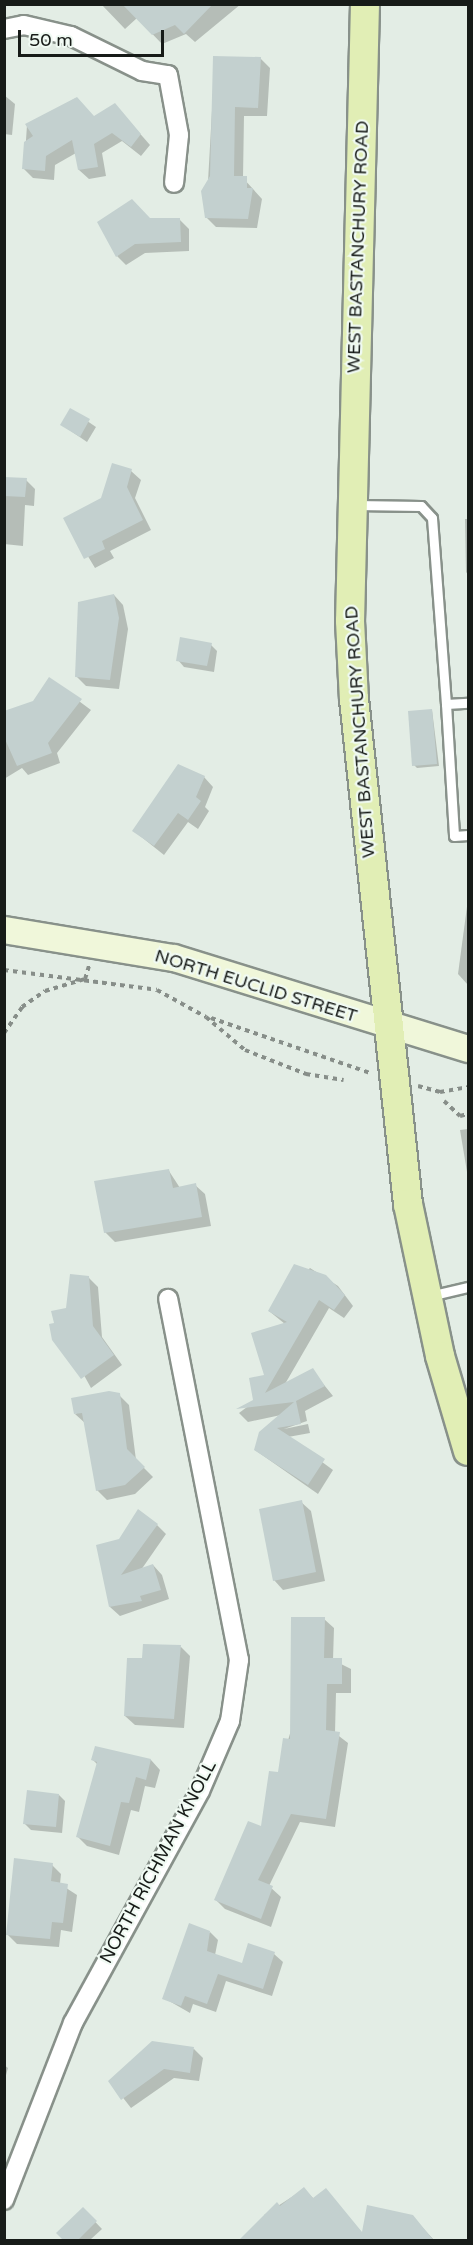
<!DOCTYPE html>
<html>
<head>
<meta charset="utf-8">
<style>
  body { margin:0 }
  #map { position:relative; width:473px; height:2245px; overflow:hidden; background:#e3ede5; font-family:"Varela Round",sans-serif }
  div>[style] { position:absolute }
  .shadow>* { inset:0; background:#0003 }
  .building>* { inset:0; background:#c3d0cf }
  .path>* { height:4px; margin-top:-2px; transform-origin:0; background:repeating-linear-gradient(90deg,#878e89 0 4.5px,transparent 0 9px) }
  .roads { filter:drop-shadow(2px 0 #88918a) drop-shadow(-2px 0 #88918a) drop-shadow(0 2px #88918a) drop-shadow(0 -2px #88918a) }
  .lane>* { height:9px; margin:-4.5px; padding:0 4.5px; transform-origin:4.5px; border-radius:4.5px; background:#fff }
  .street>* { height:18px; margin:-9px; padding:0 9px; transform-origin:9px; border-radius:9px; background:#fff }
  .secondary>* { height:26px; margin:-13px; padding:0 13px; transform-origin:13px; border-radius:13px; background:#f0f7da }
  .primary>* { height:28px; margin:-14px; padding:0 14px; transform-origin:14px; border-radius:14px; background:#e1eeb5 }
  span { translate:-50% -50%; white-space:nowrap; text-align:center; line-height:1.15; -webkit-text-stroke:4.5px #f0faf3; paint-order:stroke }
  .street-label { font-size:18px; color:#171b18 }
  .frame { position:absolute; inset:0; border:6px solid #171b18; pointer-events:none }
  .scale { position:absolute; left:18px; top:30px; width:146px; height:27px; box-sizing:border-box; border:3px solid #171b18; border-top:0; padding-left:8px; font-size:18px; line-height:21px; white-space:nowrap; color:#171b18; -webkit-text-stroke:4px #f0faf3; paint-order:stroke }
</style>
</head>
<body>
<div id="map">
  <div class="shadow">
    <i style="clip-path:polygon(101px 4px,241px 4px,195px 42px,186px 34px,162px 44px,137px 18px,125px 29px)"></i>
    <i style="clip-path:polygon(215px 57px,260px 58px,270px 68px,267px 116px,244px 116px,243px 178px,262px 199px,257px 228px,216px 227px,206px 217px)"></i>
    <i style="clip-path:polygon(4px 95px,15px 104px,12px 135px,4px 134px)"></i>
    <i style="clip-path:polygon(76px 98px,94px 118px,115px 105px,150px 145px,141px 156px,122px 141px,102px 153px,106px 176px,89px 179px,79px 170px,76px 153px,55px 165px,54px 180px,33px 178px,24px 169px,27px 125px)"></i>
    <i style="clip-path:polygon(179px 219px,189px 229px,189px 251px,145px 253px,126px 265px,117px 256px,150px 220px)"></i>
    <i style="clip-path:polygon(71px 410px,96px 427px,87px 442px,62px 425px)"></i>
    <i style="clip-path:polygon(131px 471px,141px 480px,135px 498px,151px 530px,110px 551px,114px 558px,95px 568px,65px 518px,102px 499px)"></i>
    <i style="clip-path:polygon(4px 478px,26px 480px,35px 489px,34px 506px,25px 505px,23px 546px,4px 544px)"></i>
    <i style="clip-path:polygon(465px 519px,468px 519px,468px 575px,466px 572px)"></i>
    <i style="clip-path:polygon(114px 595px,123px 605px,128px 629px,119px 689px,86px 686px,76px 676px)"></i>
    <i style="clip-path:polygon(211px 645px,217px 651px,214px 672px,184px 667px,178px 660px)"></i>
    <i style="clip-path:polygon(49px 679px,91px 710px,57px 753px,60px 763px,28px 775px,22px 768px,4px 779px,4px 713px,34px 702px)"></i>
    <i style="clip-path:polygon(432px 710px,439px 766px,417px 768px,414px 765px)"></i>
    <i style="clip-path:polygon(467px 714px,468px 714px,468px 753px)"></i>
    <i style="clip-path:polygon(204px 777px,213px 787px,205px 807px,209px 811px,198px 829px,188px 822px,164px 855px,134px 831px)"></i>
    <i style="clip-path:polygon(468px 899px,468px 985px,458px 974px)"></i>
    <i style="clip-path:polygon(468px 1129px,468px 1178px,460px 1130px)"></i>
    <i style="clip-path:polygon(169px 1171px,180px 1188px,195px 1185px,205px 1194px,211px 1226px,115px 1242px,105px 1232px)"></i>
    <i style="clip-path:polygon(310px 1268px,338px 1286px,353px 1306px,344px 1318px,329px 1308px,285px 1384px,312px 1370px,333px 1396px,305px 1411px,307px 1421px,284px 1429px,308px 1424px,310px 1433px,288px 1437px,333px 1470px,318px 1494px,255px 1450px,281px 1415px,248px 1422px,239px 1413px,255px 1401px,285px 1324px,269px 1311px)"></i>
    <i style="clip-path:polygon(89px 1278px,98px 1287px,102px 1337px,122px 1365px,91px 1388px,56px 1324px)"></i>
    <i style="clip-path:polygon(119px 1395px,129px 1405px,136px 1460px,153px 1477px,135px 1494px,107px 1500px,97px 1490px,85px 1423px,75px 1414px)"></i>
    <i style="clip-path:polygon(301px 1502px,311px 1511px,325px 1581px,283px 1590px,274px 1580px)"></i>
    <i style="clip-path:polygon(157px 1525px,166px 1534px,141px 1570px,153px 1565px,162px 1575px,169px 1599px,120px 1616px,110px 1607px,120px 1540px)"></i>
    <i style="clip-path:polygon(324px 1619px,334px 1628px,333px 1660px,351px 1669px,351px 1693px,336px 1693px,335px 1733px,348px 1743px,335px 1827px,300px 1822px,269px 1886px,281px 1897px,271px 1927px,225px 1909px,216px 1900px,262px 1828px)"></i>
    <i style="clip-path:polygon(181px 1647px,190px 1656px,184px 1728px,135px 1725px,125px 1716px,143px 1660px)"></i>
    <i style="clip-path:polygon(93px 1760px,151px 1760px,160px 1770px,155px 1788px,145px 1786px,139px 1812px,131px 1810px,119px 1855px,87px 1846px,78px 1837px,98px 1765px)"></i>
    <i style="clip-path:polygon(59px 1795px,65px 1801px,62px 1833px,31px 1830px,25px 1824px)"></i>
    <i style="clip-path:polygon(52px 1865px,61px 1874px,60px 1884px,77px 1895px,72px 1932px,61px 1930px,59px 1947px,17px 1944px,8px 1935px)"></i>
    <i style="clip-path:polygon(210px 1932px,218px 1940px,215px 1955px,243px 1965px,274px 1954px,283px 1962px,272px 1996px,226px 1981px,216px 2012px,193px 2004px,190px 2013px,164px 1998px)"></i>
    <i style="clip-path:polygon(194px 2049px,203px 2058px,199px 2081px,174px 2078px,131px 2108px,110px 2081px)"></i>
    <i style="clip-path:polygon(4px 2065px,8px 2068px,4px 2082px)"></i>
    <i style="clip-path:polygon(304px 2189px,314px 2199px,326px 2190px,363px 2234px,412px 2216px,434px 2240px,242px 2240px,267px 2219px,264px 2215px)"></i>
    <i style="clip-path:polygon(83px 2209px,102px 2229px,90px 2240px,66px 2240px)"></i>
  </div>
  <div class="building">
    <i style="clip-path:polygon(122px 4px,213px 4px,184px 34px,175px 25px,152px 35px)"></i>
    <i style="clip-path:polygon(213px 56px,261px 57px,258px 108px,235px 107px,234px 176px,247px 176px,247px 188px,253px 188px,248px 219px,205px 218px,201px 191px,210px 176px)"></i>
    <i style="clip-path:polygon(77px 97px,94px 116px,115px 103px,141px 134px,131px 147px,112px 133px,94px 144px,98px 167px,78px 170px,72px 140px,46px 156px,45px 171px,22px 169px,24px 142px,33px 136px,25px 124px)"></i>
    <i style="clip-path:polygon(132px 199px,150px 218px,180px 218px,181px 242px,135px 244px,116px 257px,97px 222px)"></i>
    <i style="clip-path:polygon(70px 408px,90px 419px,80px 437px,60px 425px)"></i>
    <i style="clip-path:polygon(112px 463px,132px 469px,127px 487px,143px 520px,102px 541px,105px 549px,84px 559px,63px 518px,101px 498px)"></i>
    <i style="clip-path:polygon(4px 477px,27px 478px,25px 497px,4px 496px)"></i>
    <i style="clip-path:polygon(114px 594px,119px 618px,110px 680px,75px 677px,78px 602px)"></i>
    <i style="clip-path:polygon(180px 637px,212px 643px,207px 666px,176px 661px)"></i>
    <i style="clip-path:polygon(49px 677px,82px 699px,48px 743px,52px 753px,17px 766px,4px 737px,4px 711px,33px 701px)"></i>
    <i style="clip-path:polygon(432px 709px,437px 764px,412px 766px,408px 711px)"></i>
    <i style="clip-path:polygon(178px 764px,205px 776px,196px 797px,201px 801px,188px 820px,178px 813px,154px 846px,132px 831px)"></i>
    <i style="clip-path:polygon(169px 1169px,173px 1188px,196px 1183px,202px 1217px,104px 1233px,94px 1181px)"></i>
    <i style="clip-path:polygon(294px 1264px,326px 1275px,345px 1295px,334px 1310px,319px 1300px,265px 1393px,313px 1368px,325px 1386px,296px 1401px,301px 1424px,277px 1428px,325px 1459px,308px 1485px,254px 1450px,259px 1432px,294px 1402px,236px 1409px,253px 1400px,249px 1378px,264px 1375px,251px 1333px,287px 1322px,268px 1311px)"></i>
    <i style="clip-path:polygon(70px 1274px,89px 1276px,93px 1326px,114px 1355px,81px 1379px,52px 1340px,49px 1324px,54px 1323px,51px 1311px,66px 1308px)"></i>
    <i style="clip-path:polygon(109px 1391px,120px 1393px,127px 1449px,145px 1467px,125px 1485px,96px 1491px,82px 1413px,74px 1414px,71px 1398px)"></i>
    <i style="clip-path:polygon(302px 1500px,316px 1572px,273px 1581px,259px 1509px)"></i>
    <i style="clip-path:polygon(138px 1509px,158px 1524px,121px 1575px,153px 1564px,161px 1590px,140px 1596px,142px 1601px,109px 1607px,96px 1545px,119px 1539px)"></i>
    <i style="clip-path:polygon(291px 1617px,325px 1617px,324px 1658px,342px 1658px,342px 1684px,327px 1684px,326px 1730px,340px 1732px,326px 1819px,291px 1814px,258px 1880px,273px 1886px,261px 1919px,214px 1900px,248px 1821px,261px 1826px,269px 1771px,278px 1772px,283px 1738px,290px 1739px)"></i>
    <i style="clip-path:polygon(143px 1644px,181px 1645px,174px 1719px,124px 1716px,127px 1658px,142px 1658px)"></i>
    <i style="clip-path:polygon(95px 1746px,151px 1759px,146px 1780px,136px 1777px,129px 1803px,121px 1802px,110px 1846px,76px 1837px,97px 1762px,91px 1760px)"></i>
    <i style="clip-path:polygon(27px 1790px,59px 1794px,56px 1827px,23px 1824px)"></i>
    <i style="clip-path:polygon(14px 1858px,53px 1863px,51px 1881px,68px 1884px,63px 1923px,52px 1922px,50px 1939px,6px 1935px)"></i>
    <i style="clip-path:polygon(189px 1923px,210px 1931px,207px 1951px,242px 1963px,248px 1943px,275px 1952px,263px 1989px,218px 1974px,207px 2004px,185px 1996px,181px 2006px,162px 1999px)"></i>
    <i style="clip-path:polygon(152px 2041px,194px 2047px,190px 2073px,164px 2069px,121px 2100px,108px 2081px)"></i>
    <i style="clip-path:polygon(304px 2187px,313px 2198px,326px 2188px,362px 2232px,367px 2205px,413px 2215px,434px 2241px,238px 2241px,277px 2202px,280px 2206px)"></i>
    <i style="clip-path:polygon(83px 2207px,97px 2221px,77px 2241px,64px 2241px,56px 2233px)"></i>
  </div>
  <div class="path">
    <i style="left:4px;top:970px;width:154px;rotate:7.4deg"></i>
    <i style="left:157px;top:990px;width:56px;rotate:28.9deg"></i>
    <i style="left:206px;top:1017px;width:51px;rotate:40.2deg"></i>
    <i style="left:245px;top:1050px;width:66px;rotate:21.5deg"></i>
    <i style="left:306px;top:1074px;width:38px;rotate:9deg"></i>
    <i style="left:211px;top:1018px;width:168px;rotate:19.1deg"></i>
    <i style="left:4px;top:1033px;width:32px;rotate:-55deg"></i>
    <i style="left:22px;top:1007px;width:28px;rotate:-35deg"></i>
    <i style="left:45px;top:991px;width:42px;rotate:-16.7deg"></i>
    <i style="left:85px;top:979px;width:14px;rotate:-73deg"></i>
    <i style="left:418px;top:1086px;width:23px;rotate:15deg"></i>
    <i style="left:440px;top:1092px;width:28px;rotate:-10deg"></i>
    <i style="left:444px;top:1101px;width:22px;rotate:43deg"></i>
    <i style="left:460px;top:1116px;width:8px;rotate:-14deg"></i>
  </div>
  <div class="roads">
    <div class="lane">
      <i style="left:355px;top:505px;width:66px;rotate:0.9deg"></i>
      <i style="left:421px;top:506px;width:16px;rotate:47deg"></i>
      <i style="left:432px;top:518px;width:187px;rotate:85.7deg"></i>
      <i style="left:446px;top:704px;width:22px;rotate:-3deg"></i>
      <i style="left:446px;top:704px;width:132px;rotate:86.5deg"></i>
      <i style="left:454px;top:836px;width:14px;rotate:-4deg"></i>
      <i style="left:429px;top:1296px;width:40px;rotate:-13deg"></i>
    </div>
    <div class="street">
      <i style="left:4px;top:29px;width:20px;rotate:-11deg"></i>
      <i style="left:24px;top:25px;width:48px;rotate:13.2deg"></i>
      <i style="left:71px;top:36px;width:79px;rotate:26.2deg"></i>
      <i style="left:142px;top:71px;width:26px;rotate:9deg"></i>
      <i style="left:168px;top:75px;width:61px;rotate:79.6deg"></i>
      <i style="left:179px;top:135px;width:48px;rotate:95.9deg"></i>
      <i style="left:4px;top:2200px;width:190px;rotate:-68.7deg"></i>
      <i style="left:73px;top:2023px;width:264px;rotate:-61.3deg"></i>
      <i style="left:200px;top:1791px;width:76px;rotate:-66.8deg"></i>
      <i style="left:230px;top:1721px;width:62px;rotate:-81.6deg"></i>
      <i style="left:239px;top:1660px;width:368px;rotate:-101.1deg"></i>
    </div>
    <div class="secondary">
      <i style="left:4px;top:930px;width:172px;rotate:9.4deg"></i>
      <i style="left:174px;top:958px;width:308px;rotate:17.2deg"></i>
    </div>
    <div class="primary">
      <i style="left:365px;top:4px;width:617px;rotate:91.39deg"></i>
      <i style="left:350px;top:621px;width:78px;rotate:87.1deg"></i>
      <i style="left:354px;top:699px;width:508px;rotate:83.9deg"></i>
      <i style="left:408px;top:1204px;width:155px;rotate:78.1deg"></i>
      <i style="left:440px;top:1356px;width:99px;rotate:73.6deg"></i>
    </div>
  </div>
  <div class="street-label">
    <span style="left:358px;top:247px;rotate:-88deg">WEST BASTANCHURY ROAD</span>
    <span style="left:360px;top:732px;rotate:-94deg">WEST BASTANCHURY ROAD</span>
    <span style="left:256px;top:986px;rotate:17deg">NORTH EUCLID STREET</span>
    <span style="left:158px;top:1862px;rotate:-62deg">NORTH RICHMAN KNOLL</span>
  </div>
  <div class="frame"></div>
  <div class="scale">50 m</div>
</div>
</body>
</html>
